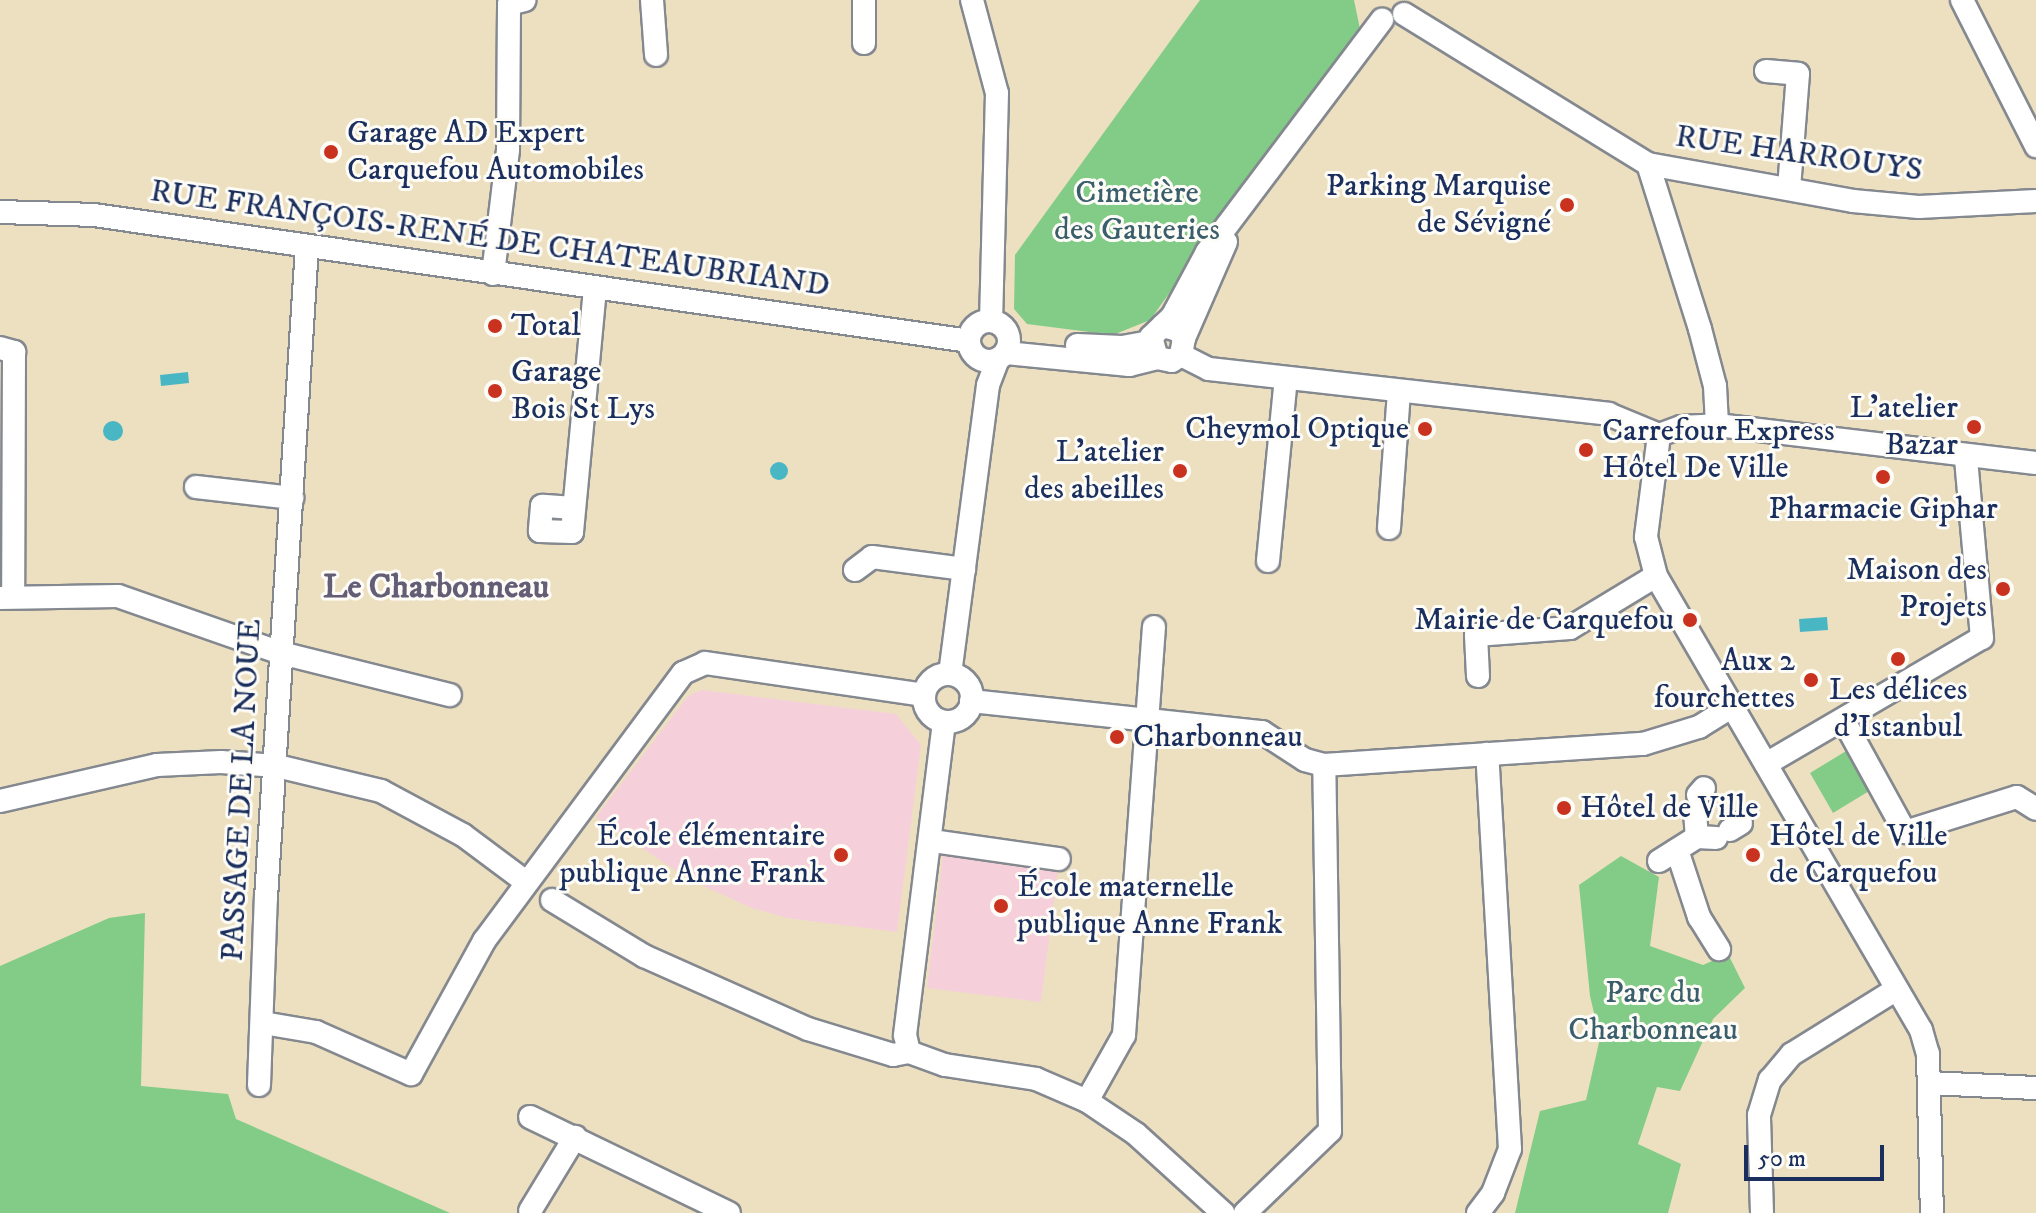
<!DOCTYPE html>
<html>
<head>
<meta charset="utf-8">
<style>
  body { margin:0 }
  #map { position:relative; width:2036px; height:1213px; overflow:hidden; background:#ede0c0; font-family:"IM FELL DW Pica",serif }
  div>[style] { position:absolute }
  .built>* { inset:0; background:#f5cfda }
  .green>* { inset:0; background:#83cc88 }
  .water>* { inset:0; background:#49b7c3 }
  .round { border-radius:50% }
  .roads { filter:drop-shadow(2px 0 #84888f) drop-shadow(-2px 0 #84888f) drop-shadow(0 2px #84888f) drop-shadow(0 -2px #84888f) }
  .minor>* { height:22px; margin:-11px; padding:0 11px; transform-origin:11px; border-radius:11px; background:#fff }
  .minor>.ring { margin:-11px; padding:0; box-sizing:content-box; background:none; border:22px solid #fff; border-radius:50% }
  .dots>* { width:22px; height:22px; translate:-50% -50%; box-sizing:border-box; border:4px solid #fdfcf7; border-radius:50% }
  span { translate:-50% -50%; white-space:nowrap; text-align:center; line-height:1.15; -webkit-text-stroke:6px #fdfcf7; paint-order:stroke }
  .poi-label { font-size:32px; color:#1b2f5e }
  .left { translate:0 -50%; text-align:left }
  .right { translate:-100% -50%; text-align:right }
  .street-label { font-size:32px; color:#1b2f5e }
  .park-label { font-size:32px; color:#3a5e6b }
  .neighbourhood-label { font-size:34px; color:#645d76; font-weight:700 }
  .scale { position:absolute; left:1744px; top:1145px; width:140px; height:36px; box-sizing:border-box; border:4px solid #1b2f5e; border-top:0; padding-left:10px; font-size:24px; line-height:28px; white-space:nowrap; color:#1b2f5e; -webkit-text-stroke:6px #fdfcf7; paint-order:stroke }
</style>
</head>
<body>
<div id="map">
  <div class="built">
    <i style="clip-path:polygon(702px 690px,896px 714px,921px 745px,897px 932px,787px 918px,752px 908px,690px 880px,596px 817px,688px 696px)"></i>
    <i style="clip-path:polygon(943px 854px,1058px 869px,1041px 1002px,927px 988px)"></i>
  </div>
  <div class="green">
    <i style="clip-path:polygon(1200px 0,1354px 0,1360px 29px,1150px 320px,1113px 335px,1027px 324px,1014px 309px,1015px 255px)"></i>
    <i style="clip-path:polygon(1851px 748px,1874px 788px,1833px 813px,1810px 773px)"></i>
    <i style="clip-path:polygon(1621px 856px,1659px 877px,1650px 946px,1703px 965px,1728px 954px,1745px 988px,1713px 1019px,1680px 1091px,1657px 1087px,1638px 1144px,1681px 1164px,1668px 1213px,1515px 1213px,1540px 1111px,1586px 1100px,1600px 1038px,1590px 996px,1579px 885px)"></i>
    <i style="clip-path:polygon(145px 913px,141px 1086px,228px 1094px,236px 1119px,450px 1213px,0 1213px,0 966px,109px 918px)"></i>
  </div>
  <div class="water">
    <i style="clip-path:polygon(188px 372px,189px 383px,161px 386px,160px 375px)"></i>
    <i class="round" style="left:103px;top:421px;width:20px;height:20px"></i>
    <i class="round" style="left:770px;top:462px;width:18px;height:18px"></i>
    <i style="clip-path:polygon(1827px 617px,1828px 630px,1800px 632px,1799px 619px)"></i>
  </div>
  <div class="roads">
    <div class="minor">
      <i style="left:652px;top:0;width:55px;rotate:85.8deg"></i>
      <i style="left:972px;top:0;width:96px;rotate:75deg"></i>
      <i style="left:997px;top:93px;width:228px;rotate:91.5deg"></i>
      <i style="left:1962px;top:0;width:164px;rotate:63.1deg"></i>
      <i style="left:1404px;top:14px;width:286px;rotate:31.6deg"></i>
      <i style="left:1648px;top:164px;width:208px;rotate:10.2deg"></i>
      <i style="left:1853px;top:201px;width:66px;rotate:5.2deg"></i>
      <i style="left:1919px;top:207px;width:117px;rotate:-2.9deg"></i>
      <i style="left:864px;top:43px;width:43px;rotate:-90deg"></i>
      <i style="left:1766px;top:71px;width:32px;rotate:5deg"></i>
      <i style="left:1798px;top:74px;width:114px;rotate:94.5deg"></i>
      <i style="left:1648px;top:164px;width:173px;rotate:72.5deg"></i>
      <i style="left:1700px;top:329px;width:59px;rotate:75.3deg"></i>
      <i style="left:1715px;top:386px;width:39px;rotate:87deg"></i>
      <i style="left:0;top:212px;width:94px;rotate:1.8deg"></i>
      <i style="left:94px;top:215px;width:884px;rotate:8.19deg"></i>
      <i style="left:493px;top:274px;width:125px;rotate:-83.1deg"></i>
      <i style="left:508px;top:150px;width:146px;rotate:-89.6deg"></i>
      <i style="left:509px;top:4px;width:16px;rotate:-14deg"></i>
      <i class="ring" style="left:969px;top:321px;width:18px;height:18px"></i>
      <i style="left:1184px;top:338px;width:105px;rotate:-66.4deg"></i>
      <i style="left:1077px;top:345px;width:45px;rotate:2.5deg"></i>
      <i style="left:1122px;top:347px;width:28px;rotate:-10deg"></i>
      <i style="left:0;top:348px;width:15px;rotate:16deg"></i>
      <i style="left:14px;top:352px;width:245px;rotate:90.2deg"></i>
      <i style="left:1006px;top:353px;width:124px;rotate:5.6deg"></i>
      <i style="left:1129px;top:365px;width:29px;rotate:-14deg"></i>
      <i style="left:1157px;top:358px;width:15px;rotate:11deg"></i>
      <i style="left:1172px;top:361px;width:11px;rotate:-34deg"></i>
      <i style="left:1181px;top:355px;width:17px;rotate:-80deg"></i>
      <i style="left:1184px;top:338px;width:10px;rotate:-127deg"></i>
      <i style="left:1178px;top:330px;width:16px;rotate:-165deg"></i>
      <i style="left:1181px;top:355px;width:31px;rotate:27deg"></i>
      <i style="left:1209px;top:369px;width:402px;rotate:6.4deg"></i>
      <i style="left:1608px;top:414px;width:55px;rotate:22.4deg"></i>
      <i style="left:1659px;top:435px;width:23px;rotate:-20deg"></i>
      <i style="left:1681px;top:427px;width:36px;rotate:-3deg"></i>
      <i style="left:1717px;top:425px;width:321px;rotate:6.8deg"></i>
      <i style="left:1157px;top:358px;width:22px;rotate:-106deg"></i>
      <i style="left:1151px;top:337px;width:29px;rotate:-44deg"></i>
      <i style="left:1172px;top:317px;width:74px;rotate:-61.7deg"></i>
      <i style="left:1207px;top:252px;width:291px;rotate:-53deg"></i>
      <i style="left:1659px;top:435px;width:103px;rotate:97.3deg"></i>
      <i style="left:1646px;top:537px;width:40px;rotate:75.6deg"></i>
      <i style="left:1656px;top:576px;width:526px;rotate:59.73deg"></i>
      <i style="left:1921px;top:1030px;width:25px;rotate:74deg"></i>
      <i style="left:1928px;top:1054px;width:159px;rotate:88.6deg"></i>
      <i style="left:196px;top:487px;width:97px;rotate:6.5deg"></i>
      <i style="left:574px;top:508px;width:32px;rotate:-176deg"></i>
      <i style="left:542px;top:506px;width:25px;rotate:95deg"></i>
      <i style="left:540px;top:531px;width:32px;rotate:2deg"></i>
      <i style="left:572px;top:532px;width:245px;rotate:-84.6deg"></i>
      <i style="left:1389px;top:528px;width:136px;rotate:-85.8deg"></i>
      <i style="left:1268px;top:561px;width:183px;rotate:-84.4deg"></i>
      <i style="left:855px;top:570px;width:21px;rotate:-37deg"></i>
      <i style="left:872px;top:557px;width:93px;rotate:7.4deg"></i>
      <i style="left:0;top:598px;width:118px;rotate:-1deg"></i>
      <i style="left:118px;top:596px;width:173px;rotate:19.3deg"></i>
      <i style="left:281px;top:653px;width:174px;rotate:14deg"></i>
      <i style="left:950px;top:674px;width:291px;rotate:-82.5deg"></i>
      <i style="left:988px;top:385px;width:28px;rotate:-69deg"></i>
      <i class="ring" style="left:924px;top:674px;width:26px;height:26px"></i>
      <i style="left:1478px;top:676px;width:41px;rotate:-92.8deg"></i>
      <i style="left:1476px;top:635px;width:94px;rotate:-4.3deg"></i>
      <i style="left:1570px;top:628px;width:100px;rotate:-31.2deg"></i>
      <i style="left:971px;top:701px;width:293px;rotate:6.1deg"></i>
      <i style="left:1262px;top:732px;width:51px;rotate:33.1deg"></i>
      <i style="left:1305px;top:760px;width:20px;rotate:15deg"></i>
      <i style="left:1324px;top:765px;width:320px;rotate:-3.8deg"></i>
      <i style="left:1643px;top:744px;width:59px;rotate:-16.9deg"></i>
      <i style="left:1699px;top:727px;width:39px;rotate:-32deg"></i>
      <i style="left:1844px;top:721px;width:127px;rotate:61.2deg"></i>
      <i style="left:1905px;top:832px;width:117px;rotate:-17.4deg"></i>
      <i style="left:2017px;top:797px;width:22px;rotate:32deg"></i>
      <i style="left:1766px;top:764px;width:250px;rotate:-30.3deg"></i>
      <i style="left:1982px;top:638px;width:182px;rotate:-95.1deg"></i>
      <i style="left:1698px;top:795px;width:9px;rotate:-49deg"></i>
      <i style="left:0;top:801px;width:161px;rotate:-12.9deg"></i>
      <i style="left:157px;top:765px;width:64px;rotate:-2.7deg"></i>
      <i style="left:221px;top:762px;width:56px;rotate:4.1deg"></i>
      <i style="left:277px;top:766px;width:107px;rotate:13.5deg"></i>
      <i style="left:381px;top:791px;width:93px;rotate:28.2deg"></i>
      <i style="left:463px;top:835px;width:79px;rotate:36.7deg"></i>
      <i style="left:1695px;top:811px;width:26px;rotate:86deg"></i>
      <i style="left:1730px;top:830px;width:13px;rotate:-32deg"></i>
      <i style="left:932px;top:841px;width:128px;rotate:8.1deg"></i>
      <i style="left:1677px;top:850px;width:71px;rotate:71.8deg"></i>
      <i style="left:1699px;top:917px;width:38px;rotate:58deg"></i>
      <i style="left:1659px;top:861px;width:45px;rotate:-32.3deg"></i>
      <i style="left:1697px;top:837px;width:19px;rotate:3deg"></i>
      <i style="left:552px;top:900px;width:108px;rotate:31.3deg"></i>
      <i style="left:644px;top:956px;width:180px;rotate:24deg"></i>
      <i style="left:808px;top:1029px;width:89px;rotate:17deg"></i>
      <i style="left:893px;top:1055px;width:16px;rotate:-11deg"></i>
      <i style="left:909px;top:1052px;width:38px;rotate:20deg"></i>
      <i style="left:945px;top:1065px;width:92px;rotate:8.7deg"></i>
      <i style="left:1036px;top:1079px;width:56px;rotate:23.3deg"></i>
      <i style="left:1087px;top:1101px;width:59px;rotate:34deg"></i>
      <i style="left:1136px;top:1134px;width:118px;rotate:42.2deg"></i>
      <i style="left:263px;top:1023px;width:54px;rotate:9.6deg"></i>
      <i style="left:316px;top:1032px;width:104px;rotate:23.9deg"></i>
      <i style="left:411px;top:1074px;width:152px;rotate:-61.2deg"></i>
      <i style="left:484px;top:941px;width:334px;rotate:-53.4deg"></i>
      <i style="left:683px;top:673px;width:24px;rotate:-24deg"></i>
      <i style="left:705px;top:663px;width:221px;rotate:8.3deg"></i>
      <i style="left:909px;top:1052px;width:17px;rotate:-103deg"></i>
      <i style="left:905px;top:1035px;width:315px;rotate:-82.9deg"></i>
      <i style="left:1929px;top:1083px;width:107px;rotate:2.7deg"></i>
      <i style="left:259px;top:1085px;width:187px;rotate:-87.9deg"></i>
      <i style="left:266px;top:898px;width:652px;rotate:-86.4deg"></i>
      <i style="left:1087px;top:1101px;width:76px;rotate:-60.7deg"></i>
      <i style="left:1124px;top:1035px;width:409px;rotate:-85.8deg"></i>
      <i style="left:530px;top:1117px;width:221px;rotate:25.8deg"></i>
      <i style="left:530px;top:1211px;width:87px;rotate:-58.7deg"></i>
      <i style="left:1245px;top:1213px;width:118px;rotate:-44deg"></i>
      <i style="left:1330px;top:1131px;width:366px;rotate:-90.9deg"></i>
      <i style="left:1478px;top:1213px;width:25px;rotate:-53deg"></i>
      <i style="left:1493px;top:1193px;width:47px;rotate:-68.9deg"></i>
      <i style="left:1510px;top:1149px;width:396px;rotate:-93.3deg"></i>
      <i style="left:1762px;top:1213px;width:98px;rotate:-91.8deg"></i>
      <i style="left:1759px;top:1115px;width:37px;rotate:-73deg"></i>
      <i style="left:1770px;top:1080px;width:34px;rotate:-50deg"></i>
      <i style="left:1792px;top:1054px;width:123px;rotate:-31.8deg"></i>
    </div>
  </div>
  <div class="dots">
    <i style="left:331px;top:152px;background:#c8321e"></i>
    <i style="left:1567px;top:205px;background:#c8321e"></i>
    <i style="left:495px;top:326px;background:#c8321e"></i>
    <i style="left:495px;top:391px;background:#c8321e"></i>
    <i style="left:1974px;top:427px;background:#c8321e"></i>
    <i style="left:1425px;top:429px;background:#c8321e"></i>
    <i style="left:1586px;top:450px;background:#c8321e"></i>
    <i style="left:1180px;top:471px;background:#c8321e"></i>
    <i style="left:1883px;top:477px;background:#c8321e"></i>
    <i style="left:2003px;top:589px;background:#c8321e"></i>
    <i style="left:1690px;top:620px;background:#c8321e"></i>
    <i style="left:1898px;top:659px;background:#c8321e"></i>
    <i style="left:1811px;top:680px;background:#c8321e"></i>
    <i style="left:1117px;top:737px;background:#c8321e"></i>
    <i style="left:1564px;top:808px;background:#c8321e"></i>
    <i style="left:841px;top:855px;background:#c8321e"></i>
    <i style="left:1753px;top:855px;background:#c8321e"></i>
    <i style="left:1001px;top:906px;background:#c8321e"></i>
  </div>
  <div class="poi-label">
    <span class="left" style="left:347px;top:152px">Garage AD Expert<br>Carquefou Automobiles</span>
    <span class="right" style="left:1551px;top:205px">Parking Marquise<br>de Sévigné</span>
    <span class="left" style="left:511px;top:326px">Total</span>
    <span class="left" style="left:511px;top:391px">Garage<br>Bois St Lys</span>
    <span class="right" style="left:1958px;top:427px">L'atelier<br>Bazar</span>
    <span class="right" style="left:1409px;top:429px">Cheymol Optique</span>
    <span class="left" style="left:1602px;top:450px">Carrefour Express<br>Hôtel De Ville</span>
    <span class="right" style="left:1164px;top:471px">L'atelier<br>des abeilles</span>
    <span style="left:1883px;top:509px">Pharmacie Giphar</span>
    <span class="right" style="left:1987px;top:589px">Maison des<br>Projets</span>
    <span class="right" style="left:1674px;top:620px">Mairie de Carquefou</span>
    <span class="right" style="left:1795px;top:680px">Aux 2<br>fourchettes</span>
    <span style="left:1898px;top:709px">Les délices<br>d'Istanbul</span>
    <span class="left" style="left:1133px;top:737px">Charbonneau</span>
    <span class="left" style="left:1580px;top:808px">Hôtel de Ville</span>
    <span class="right" style="left:825px;top:855px">École élémentaire<br>publique Anne Frank</span>
    <span class="left" style="left:1769px;top:855px">Hôtel de Ville<br>de Carquefou</span>
    <span class="left" style="left:1017px;top:906px">École maternelle<br>publique Anne Frank</span>
  </div>
  <div class="street-label">
    <span style="left:1799px;top:154px;rotate:8deg">RUE HARROUYS</span>
    <span style="left:490px;top:239px;rotate:8deg">RUE FRANÇOIS-RENÉ DE CHATEAUBRIAND</span>
    <span style="left:242px;top:790px;rotate:-87deg">PASSAGE DE LA NOUE</span>
  </div>
  <div class="park-label">
    <span style="left:1137px;top:212px">Cimetière<br>des Gauteries</span>
    <span style="left:1653px;top:1012px">Parc du<br>Charbonneau</span>
  </div>
  <div class="neighbourhood-label">
    <span style="left:436px;top:588px">Le Charbonneau</span>
  </div>
  <div class="scale">50 m</div>
</div>
</body>
</html>
